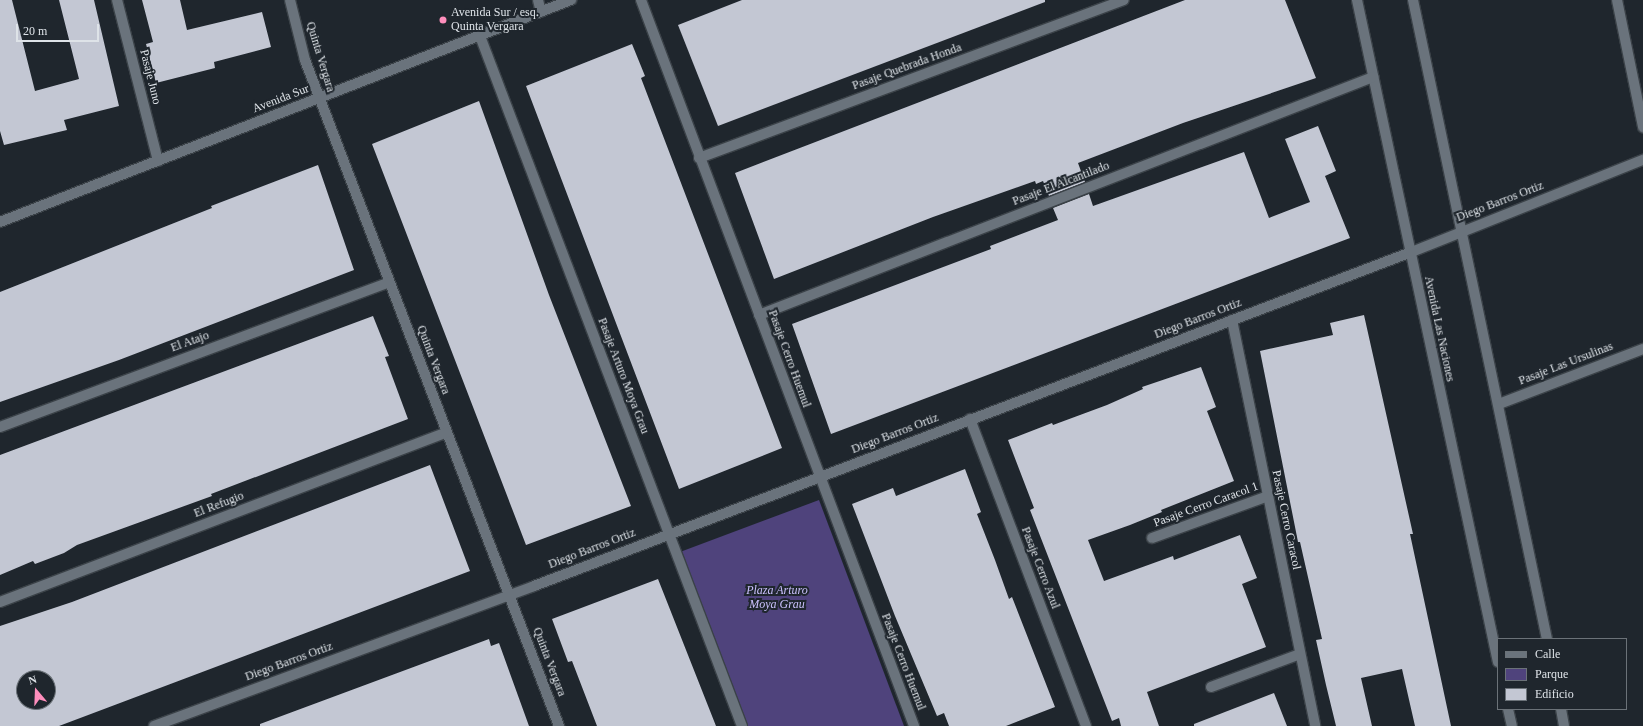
<!DOCTYPE html>
<html>
<head>
<meta charset="utf-8">
<style>
  body { margin:0 }
  #map { position:relative; width:1643px; height:726px; overflow:hidden; background:#1f262d; font-family:Georgia,serif }
  div>[style] { position:absolute }
  .green>* { inset:0; background:#4f437c }
  .building>* { inset:0; background:#c3c7d3 }
  .roads { filter:drop-shadow(1px 0 #3b4248) drop-shadow(-1px 0 #3b4248) drop-shadow(0 1px #3b4248) drop-shadow(0 -1px #3b4248) }
  .minor>* { height:10px; margin:-5px; padding:0 5px; transform-origin:5px; border-radius:5px; background:#6a737c }
  .dots>* { width:11px; height:11px; translate:-50% -50%; box-sizing:border-box; border:2px solid #1f262d; border-radius:50% }
  span { translate:-50% -50%; white-space:nowrap; text-align:center; line-height:1.15; -webkit-text-stroke:4px #1f262d; paint-order:stroke }
  .poi-label { font-size:12px; color:#dee3e8 }
  .left { translate:0 -50%; text-align:left }
  .street-label { font-size:12px; color:#dee3e8 }
  .park-label { font-size:12px; color:#cbc1fe; font-style:italic }
  .legend { position:absolute; left:1497px; top:638px; width:130px; height:72px; box-sizing:border-box; background:#1f262d; border:1px solid #6b7278; margin:0; padding:5px 7px; list-style:none; font-size:12px; color:#dee3e8 }
  .legend li { display:flex; align-items:center; gap:8px; height:20px }
  .legend b { width:20px; border:1px solid #6b7278 }
  .north { position:absolute; left:16px; top:670px; width:40px; height:40px; box-sizing:border-box; background:#1f262d; border:1px solid #6b7278; border-radius:50%; rotate:341deg; font-size:11px; font-weight:700; line-height:16px; text-align:center; color:#dee3e8 }
  .north::after { content:''; display:block; margin:auto; width:14px; height:18px; background:#fe8ebc; clip-path:polygon(50% 0,100% 100%,50% 72%,0 100%) }
  .scale { position:absolute; left:16px; top:24px; width:83px; height:18px; box-sizing:border-box; border:2px solid #dee3e8; border-top:0; padding-left:5px; font-size:12px; line-height:14px; white-space:nowrap; color:#dee3e8; -webkit-text-stroke:3px #1f262d; paint-order:stroke }
</style>
</head>
<body>
<div id="map">
  <div class="green">
    <i style="clip-path:polygon(819px 500px,904px 726px,747px 726px,680px 552px)"></i>
  </div>
  <div class="building">
    <i style="clip-path:polygon(0 0,12px 0,35px 91px,79px 79px,59px 0,94px 0,119px 106px,64px 120px,67px 130px,4px 145px,0 131px)"></i>
    <i style="clip-path:polygon(142px 0,180px 0,187px 30px,262px 12px,271px 47px,214px 62px,215px 68px,156px 83px,146px 44px,153px 42px)"></i>
    <i style="clip-path:polygon(742px 0,1045px 0,1045px 2px,718px 126px,678px 25px)"></i>
    <i style="clip-path:polygon(1185px 0,1285px 0,1316px 78px,1183px 123px,1078px 163px,1085px 182px,1049px 196px,1043px 181px,1036px 184px,1035px 181px,933px 217px,774px 279px,735px 173px)"></i>
    <i style="clip-path:polygon(632px 44px,645px 76px,641px 78px,782px 448px,679px 489px,526px 86px)"></i>
    <i style="clip-path:polygon(479px 101px,549px 295px,631px 506px,526px 545px,372px 144px)"></i>
    <i style="clip-path:polygon(1318px 126px,1336px 171px,1325px 176px,1350px 238px,831px 434px,792px 324px,991px 249px,990px 246px,1058px 220px,1053px 208px,1089px 194px,1093px 206px,1244px 152px,1269px 218px,1310px 202px,1285px 139px)"></i>
    <i style="clip-path:polygon(318px 165px,354px 270px,119px 360px,0 402px,0 292px,212px 208px,211px 206px)"></i>
    <i style="clip-path:polygon(1364px 315px,1413px 534px,1410px 534px,1451px 726px,1415px 726px,1402px 669px,1361px 678px,1372px 726px,1336px 726px,1326px 685px,1316px 640px,1322px 639px,1300px 542px,1298px 542px,1260px 351px,1333px 335px,1330px 323px)"></i>
    <i style="clip-path:polygon(373px 316px,389px 356px,385px 357px,408px 419px,211px 494px,212px 496px,77px 545px,64px 553px,35px 564px,33px 561px,0 575px,0 455px)"></i>
    <i style="clip-path:polygon(1201px 367px,1216px 407px,1207px 411px,1234px 481px,1161px 510px,1162px 512px,1130px 525px,1088px 540px,1104px 581px,1173px 556px,1174px 560px,1240px 535px,1257px 578px,1242px 584px,1266px 647px,1147px 692px,1159px 726px,1121px 726px,1119px 718px,1112px 721px,1030px 510px,1034px 508px,1008px 440px,1052px 423px,1053px 425px,1107px 405px,1143px 389px,1142px 387px)"></i>
    <i style="clip-path:polygon(evenodd,430px 465px,470px 571px,59px 726px,0 726px,0 626px,72px 602px,430px 465px,24px 678px,48px 678px,48px 702px,24px 702px,24px 678px)"></i>
    <i style="clip-path:polygon(965px 469px,981px 512px,977px 514px,995px 560px,1009px 599px,1012px 597px,1055px 707px,1006px 726px,949px 726px,944px 713px,937px 716px,895px 616px,852px 504px,893px 488px,896px 496px)"></i>
    <i style="clip-path:polygon(658px 579px,716px 726px,597px 726px,572px 661px,568px 662px,552px 619px)"></i>
    <i style="clip-path:polygon(489px 639px,491px 646px,499px 643px,529px 726px,260px 726px,260px 724px)"></i>
    <i style="clip-path:polygon(1274px 693px,1287px 726px,1194px 726px,1194px 724px)"></i>
  </div>
  <div class="roads">
    <div class="minor">
      <i style="left:117px;top:0;width:166px;rotate:75.7deg"></i>
      <i style="left:290px;top:0;width:62px;rotate:76deg"></i>
      <i style="left:305px;top:60px;width:713px;rotate:69.12deg"></i>
      <i style="left:538px;top:0;width:12px;rotate:76deg"></i>
      <i style="left:641px;top:0;width:776px;rotate:69.39deg"></i>
      <i style="left:1357px;top:0;width:677px;rotate:77.98deg"></i>
      <i style="left:1413px;top:0;width:653px;rotate:78.16deg"></i>
      <i style="left:1617px;top:0;width:130px;rotate:78.4deg"></i>
      <i style="left:480px;top:36px;width:738px;rotate:69.21deg"></i>
      <i style="left:699px;top:158px;width:453px;rotate:-20.4deg"></i>
      <i style="left:0;top:222px;width:613px;rotate:-21.25deg"></i>
      <i style="left:759px;top:315px;width:659px;rotate:-21.19deg"></i>
      <i style="left:1232px;top:320px;width:414px;rotate:78.4deg"></i>
      <i style="left:1499px;top:404px;width:154px;rotate:-20.9deg"></i>
      <i style="left:970px;top:419px;width:328px;rotate:69.3deg"></i>
      <i style="left:0;top:427px;width:415px;rotate:-20.4deg"></i>
      <i style="left:1152px;top:538px;width:123px;rotate:-19.9deg"></i>
      <i style="left:0;top:602px;width:478px;rotate:-20.8deg"></i>
      <i style="left:1211px;top:687px;width:95px;rotate:-20.3deg"></i>
      <i style="left:1508px;top:709px;width:17px;rotate:77deg"></i>
      <i style="left:1561px;top:709px;width:17px;rotate:80deg"></i>
      <i style="left:154px;top:726px;width:405px;rotate:-20.2deg"></i>
      <i style="left:534px;top:586px;width:936px;rotate:-20.84deg"></i>
      <i style="left:1409px;top:253px;width:252px;rotate:-21.7deg"></i>
    </div>
  </div>
  <div class="dots">
    <i style="left:443px;top:20px;background:#fe8ebc"></i>
  </div>
  <div class="poi-label">
    <span class="left" style="left:451px;top:20px">Avenida Sur / esq.<br>Quinta Vergara</span>
  </div>
  <div class="street-label">
    <span style="left:320px;top:57px;rotate:73deg">Quinta Vergara</span>
    <span style="left:907px;top:67px;rotate:-20deg">Pasaje Quebrada Honda</span>
    <span style="left:150px;top:77px;rotate:76deg">Pasaje Juno</span>
    <span style="left:281px;top:99px;rotate:-21deg">Avenida Sur</span>
    <span style="left:1061px;top:184px;rotate:-21deg">Pasaje El Alcantilado</span>
    <span style="left:1500px;top:202px;rotate:-21deg">Diego Barros Ortiz</span>
    <span style="left:1198px;top:319px;rotate:-21deg">Diego Barros Ortiz</span>
    <span style="left:1439px;top:329px;rotate:78deg">Avenida Las Naciones</span>
    <span style="left:190px;top:342px;rotate:-20deg">El Atajo</span>
    <span style="left:789px;top:359px;rotate:70deg">Pasaje Cerro Huemul</span>
    <span style="left:433px;top:360px;rotate:69deg">Quinta Vergara</span>
    <span style="left:1566px;top:364px;rotate:-21deg">Pasaje Las Ursulinas</span>
    <span style="left:623px;top:376px;rotate:69deg">Pasaje Arturo Moya Grau</span>
    <span style="left:895px;top:434px;rotate:-21deg">Diego Barros Ortiz</span>
    <span style="left:219px;top:505px;rotate:-21deg">El Refugio</span>
    <span style="left:1206px;top:505px;rotate:-20deg">Pasaje Cerro Caracol 1</span>
    <span style="left:1286px;top:520px;rotate:78deg">Pasaje Cerro Caracol</span>
    <span style="left:592px;top:549px;rotate:-21deg">Diego Barros Ortiz</span>
    <span style="left:1040px;top:568px;rotate:69deg">Pasaje Cerro Azul</span>
    <span style="left:289px;top:662px;rotate:-20deg">Diego Barros Ortiz</span>
    <span style="left:549px;top:662px;rotate:69deg">Quinta Vergara</span>
    <span style="left:903px;top:662px;rotate:69deg">Pasaje Cerro Huemul</span>
  </div>
  <div class="park-label">
    <span style="left:777px;top:598px">Plaza Arturo<br>Moya Grau</span>
  </div>
  <ul class="legend">
  <li><b style="height:5px;background:#6a737c"></b>Calle</li>
  <li><b style="height:11px;background:#4f437c"></b>Parque</li>
  <li><b style="height:11px;background:#c3c7d3"></b>Edificio</li>
  </ul>
  <div class="north">N</div>
  <div class="scale">20 m</div>
</div>
</body>
</html>
